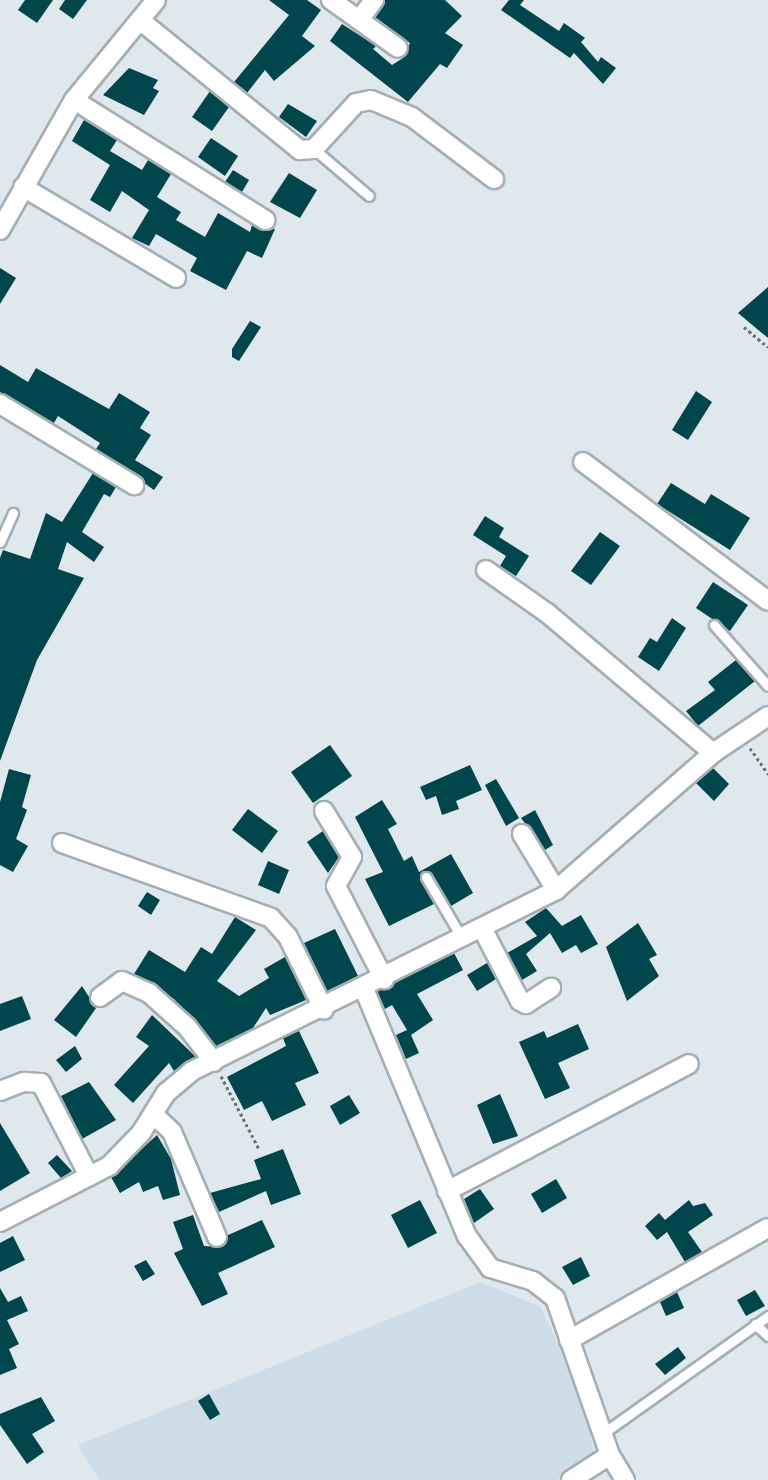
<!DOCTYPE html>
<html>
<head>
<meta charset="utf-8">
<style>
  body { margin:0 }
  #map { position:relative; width:768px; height:1480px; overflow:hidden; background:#dfe8ed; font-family:Inter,sans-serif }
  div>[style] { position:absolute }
  .built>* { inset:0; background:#cedee8 }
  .building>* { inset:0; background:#00464c }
  .path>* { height:3px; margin-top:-1.5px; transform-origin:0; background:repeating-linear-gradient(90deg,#6a7074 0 3px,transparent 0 6px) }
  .roads { filter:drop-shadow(2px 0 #a5aeb3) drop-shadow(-2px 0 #a5aeb3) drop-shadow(0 2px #a5aeb3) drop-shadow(0 -2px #a5aeb3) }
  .service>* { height:9px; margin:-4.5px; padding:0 4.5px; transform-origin:4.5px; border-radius:4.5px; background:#fff }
  .minor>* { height:18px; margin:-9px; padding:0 9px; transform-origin:9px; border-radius:9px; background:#fff }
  span { translate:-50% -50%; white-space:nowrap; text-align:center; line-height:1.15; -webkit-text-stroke:6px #fff; paint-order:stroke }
</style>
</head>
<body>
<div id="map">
  <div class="built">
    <i style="clip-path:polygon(481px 1282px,541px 1307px,582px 1396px,594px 1452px,557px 1480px,99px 1480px,78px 1445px)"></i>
  </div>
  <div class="building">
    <i style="clip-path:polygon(25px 0,53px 0,37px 23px,18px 10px)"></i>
    <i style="clip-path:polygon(65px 0,87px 0,73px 19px,59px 9px)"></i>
    <i style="clip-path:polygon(269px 0,307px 0,321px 10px,302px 36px,315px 46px,274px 81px,265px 70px,247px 93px,234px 82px,289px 15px)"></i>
    <i style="clip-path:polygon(385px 0,445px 0,462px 16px,445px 33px,463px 45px,447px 68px,440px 64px,408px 102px,330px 41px,342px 24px,376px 46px,373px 49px,392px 65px,403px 58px,410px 43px,375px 17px)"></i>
    <i style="clip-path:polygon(509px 0,524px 0,520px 5px,559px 31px,564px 23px,585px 38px,581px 42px,598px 62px,601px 57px,616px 68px,603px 84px,574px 53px,570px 58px,501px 10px)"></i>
    <i style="clip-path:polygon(129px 68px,158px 80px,153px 88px,159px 91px,144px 115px,103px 95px)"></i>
    <i style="clip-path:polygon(210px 91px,229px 107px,212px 131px,192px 117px)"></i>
    <i style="clip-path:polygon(288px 104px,317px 121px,306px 137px,279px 117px)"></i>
    <i style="clip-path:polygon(84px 120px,117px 140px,110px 151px,142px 170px,148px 160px,171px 174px,157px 197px,181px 212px,176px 220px,205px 237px,218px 213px,250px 232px,252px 225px,275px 229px,262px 258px,247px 251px,226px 290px,190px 271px,197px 258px,156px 234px,149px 246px,132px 238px,149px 210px,122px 191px,110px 212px,90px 200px,110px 165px,72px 141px)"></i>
    <i style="clip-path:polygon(211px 138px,238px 156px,225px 176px,198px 157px)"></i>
    <i style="clip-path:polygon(233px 170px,249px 180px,242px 192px,225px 182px)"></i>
    <i style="clip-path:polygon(289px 173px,317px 190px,300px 218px,270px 202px)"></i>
    <i style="clip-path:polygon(0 268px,16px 278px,0 304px)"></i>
    <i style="clip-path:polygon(768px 287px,768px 338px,738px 313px)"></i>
    <i style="clip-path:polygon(250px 321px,261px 327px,239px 361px,232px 357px,232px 349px)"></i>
    <i style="clip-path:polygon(0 365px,28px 382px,36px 368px,109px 409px,119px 393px,150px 412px,140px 428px,151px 435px,135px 460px,163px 477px,154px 490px,96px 449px,100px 443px,58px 416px,54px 423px,0 392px)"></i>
    <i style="clip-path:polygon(696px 391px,712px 402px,688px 440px,672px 430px)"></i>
    <i style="clip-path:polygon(93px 473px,116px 487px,110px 497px,104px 494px,82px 532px,104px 547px,94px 562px,67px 542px,58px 569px,84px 578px,37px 660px,0 761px,0 558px,3px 550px,30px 559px,46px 513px,62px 522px)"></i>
    <i style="clip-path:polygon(671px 483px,705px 504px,711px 494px,750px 518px,730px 550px,657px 504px)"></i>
    <i style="clip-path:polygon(485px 516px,504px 528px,499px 537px,529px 556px,516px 576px,500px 566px,506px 556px,473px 535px)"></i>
    <i style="clip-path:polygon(600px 532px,620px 546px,591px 585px,571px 571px)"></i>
    <i style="clip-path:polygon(713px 582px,748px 605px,730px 631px,696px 608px)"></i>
    <i style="clip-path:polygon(672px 618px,686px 628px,659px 671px,638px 657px,650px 638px,657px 642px)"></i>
    <i style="clip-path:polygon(736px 660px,755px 681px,698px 726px,686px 711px,715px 690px,708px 682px)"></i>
    <i style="clip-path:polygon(330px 745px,352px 776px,313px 803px,291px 772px)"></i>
    <i style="clip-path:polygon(470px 765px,482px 790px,456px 801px,459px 809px,442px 815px,436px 796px,426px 800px,420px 787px)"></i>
    <i style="clip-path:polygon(713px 768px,729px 784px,714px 801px,696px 783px)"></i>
    <i style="clip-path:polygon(9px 769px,31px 775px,22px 807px,27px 810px,16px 839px,28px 846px,13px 872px,0 865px,0 802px)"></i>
    <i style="clip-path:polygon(496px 779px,519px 818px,506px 826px,485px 785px)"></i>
    <i style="clip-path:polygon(382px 800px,397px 824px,388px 829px,404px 861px,412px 856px,419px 872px,451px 854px,473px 893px,451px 906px,432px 874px,423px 871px,420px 880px,434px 904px,389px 926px,365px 879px,383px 872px,355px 817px)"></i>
    <i style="clip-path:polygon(248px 809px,278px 831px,262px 853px,232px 830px)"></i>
    <i style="clip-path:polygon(535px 810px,553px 845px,545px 850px,521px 818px)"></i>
    <i style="clip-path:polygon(323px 831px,339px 857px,328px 873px,307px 842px)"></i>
    <i style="clip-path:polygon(268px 861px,289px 870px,279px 894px,258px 885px)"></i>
    <i style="clip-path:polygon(147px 892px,160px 900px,151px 915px,138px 906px)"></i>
    <i style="clip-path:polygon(546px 908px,562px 926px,581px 915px,598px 944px,581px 953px,576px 945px,562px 953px,550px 933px,526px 954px,537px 971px,522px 980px,507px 953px,537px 936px,525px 922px)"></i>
    <i style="clip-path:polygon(235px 917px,256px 930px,217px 981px,239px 996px,269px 978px,264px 969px,285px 957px,306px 1000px,270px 1015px,266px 1008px,253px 1028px,216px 1046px,174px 999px,134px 974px,149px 950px,185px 972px,201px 947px,212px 954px)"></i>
    <i style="clip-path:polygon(638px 923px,657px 955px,649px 959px,659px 976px,627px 1001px,606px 947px)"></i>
    <i style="clip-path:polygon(335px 929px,358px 976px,327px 991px,304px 943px)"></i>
    <i style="clip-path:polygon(454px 953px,463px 970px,417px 994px,433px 1020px,411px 1035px,419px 1053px,406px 1059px,396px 1035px,407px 1030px,392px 1005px,385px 1009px,377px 991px)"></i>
    <i style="clip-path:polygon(487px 963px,496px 979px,477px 991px,467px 975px)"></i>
    <i style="clip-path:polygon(82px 986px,96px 1008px,76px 1037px,54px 1020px)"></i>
    <i style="clip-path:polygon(22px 996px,31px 1019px,0 1031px,0 1004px)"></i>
    <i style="clip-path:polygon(152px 1015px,196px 1057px,174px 1071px,169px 1063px,133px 1103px,114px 1085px,149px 1046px,136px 1037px)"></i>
    <i style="clip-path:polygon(578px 1024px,589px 1049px,558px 1063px,570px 1088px,545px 1099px,519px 1042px,544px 1031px,547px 1038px)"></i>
    <i style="clip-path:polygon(299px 1031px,319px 1073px,295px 1083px,306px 1105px,272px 1121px,262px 1101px,244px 1110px,227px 1077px,286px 1046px,283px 1038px)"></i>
    <i style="clip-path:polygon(75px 1046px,82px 1059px,66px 1072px,56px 1060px)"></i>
    <i style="clip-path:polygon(89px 1082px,116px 1120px,82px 1139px,61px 1096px)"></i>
    <i style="clip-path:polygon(500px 1094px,518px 1136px,493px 1144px,477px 1105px)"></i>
    <i style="clip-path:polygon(349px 1095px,360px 1113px,340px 1125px,330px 1106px)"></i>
    <i style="clip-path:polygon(0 1123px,30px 1173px,0 1191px)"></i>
    <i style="clip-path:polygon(157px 1135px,171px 1159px,180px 1195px,163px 1200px,158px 1186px,143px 1192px,139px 1182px,120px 1193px,111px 1177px)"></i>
    <i style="clip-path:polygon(283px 1149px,301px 1194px,271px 1205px,266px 1191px,219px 1212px,210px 1193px,261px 1179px,254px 1160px)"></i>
    <i style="clip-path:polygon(57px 1155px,72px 1171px,61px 1178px,48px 1163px)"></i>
    <i style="clip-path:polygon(556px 1179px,567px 1198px,542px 1213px,531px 1194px)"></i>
    <i style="clip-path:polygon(480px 1189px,494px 1209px,474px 1223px,464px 1199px)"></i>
    <i style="clip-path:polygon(420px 1200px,437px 1233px,408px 1248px,391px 1215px)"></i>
    <i style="clip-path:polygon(689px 1200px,693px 1206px,705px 1203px,713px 1215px,688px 1232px,702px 1252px,685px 1262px,667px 1232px,657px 1240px,645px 1226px,659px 1213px,665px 1220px)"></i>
    <i style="clip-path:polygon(193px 1215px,204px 1246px,222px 1247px,228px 1235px,262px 1220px,275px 1247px,218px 1273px,228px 1294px,202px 1306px,174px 1253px,183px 1249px,173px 1222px)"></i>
    <i style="clip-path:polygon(13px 1236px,25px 1260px,0 1272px,0 1243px)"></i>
    <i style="clip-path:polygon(581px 1257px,590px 1276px,573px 1285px,562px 1267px)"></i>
    <i style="clip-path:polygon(146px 1260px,155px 1274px,143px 1281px,134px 1266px)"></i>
    <i style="clip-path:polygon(0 1288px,8px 1302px,21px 1296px,28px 1311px,7px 1320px,19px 1344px,9px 1349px,17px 1368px,0 1375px)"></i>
    <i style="clip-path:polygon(755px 1290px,765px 1306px,746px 1316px,737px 1300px)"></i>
    <i style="clip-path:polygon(677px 1292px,684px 1308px,666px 1316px,660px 1302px)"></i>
    <i style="clip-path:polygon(678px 1347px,686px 1358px,665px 1375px,655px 1364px)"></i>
    <i style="clip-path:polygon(209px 1394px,220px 1414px,210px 1420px,198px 1401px)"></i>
    <i style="clip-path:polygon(41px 1397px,55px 1421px,32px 1434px,44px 1452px,27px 1464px,0 1425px,0 1414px)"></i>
  </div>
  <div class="path">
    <i style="left:744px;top:327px;width:31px;rotate:40deg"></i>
    <i style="left:750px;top:748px;width:32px;rotate:55deg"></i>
    <i style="left:221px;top:1076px;width:82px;rotate:62.5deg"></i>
  </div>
  <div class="roads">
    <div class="service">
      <i style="left:314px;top:149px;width:72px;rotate:40.5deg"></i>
      <i style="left:0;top:542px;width:32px;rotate:-66deg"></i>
      <i style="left:714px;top:625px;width:81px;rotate:48.5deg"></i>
      <i style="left:426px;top:877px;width:71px;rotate:59.5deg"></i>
      <i style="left:755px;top:1324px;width:18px;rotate:43deg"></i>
      <i style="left:602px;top:1434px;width:204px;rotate:-35.4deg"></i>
    </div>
    <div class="minor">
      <i style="left:331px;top:0;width:82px;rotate:35.6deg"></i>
      <i style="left:360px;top:19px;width:24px;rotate:-54deg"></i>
      <i style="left:141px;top:21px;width:205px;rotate:39.1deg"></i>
      <i style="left:300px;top:150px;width:14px;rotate:-4deg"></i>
      <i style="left:314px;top:149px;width:62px;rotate:-47.6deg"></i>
      <i style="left:356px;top:103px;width:15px;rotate:-11deg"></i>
      <i style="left:371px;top:100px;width:44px;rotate:22.5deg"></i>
      <i style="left:412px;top:117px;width:103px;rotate:37.1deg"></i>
      <i style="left:74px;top:100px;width:226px;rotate:32.1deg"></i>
      <i style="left:23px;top:187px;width:178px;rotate:30.7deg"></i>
      <i style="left:0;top:230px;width:150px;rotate:-60.4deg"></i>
      <i style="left:74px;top:100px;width:129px;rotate:-50.6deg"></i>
      <i style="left:0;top:404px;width:157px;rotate:31.2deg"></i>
      <i style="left:583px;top:462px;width:231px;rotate:36.9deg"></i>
      <i style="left:486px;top:570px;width:75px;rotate:35.2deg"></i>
      <i style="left:547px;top:613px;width:217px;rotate:40.1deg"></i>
      <i style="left:324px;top:811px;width:54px;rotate:58.7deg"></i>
      <i style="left:352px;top:857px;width:33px;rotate:119deg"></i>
      <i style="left:336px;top:886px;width:105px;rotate:62.7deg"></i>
      <i style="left:522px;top:834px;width:66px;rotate:58.7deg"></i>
      <i style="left:62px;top:843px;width:222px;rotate:19.7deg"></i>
      <i style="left:271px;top:918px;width:25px;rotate:48deg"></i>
      <i style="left:288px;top:937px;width:81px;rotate:63.7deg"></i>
      <i style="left:482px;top:928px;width:82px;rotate:62.5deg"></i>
      <i style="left:520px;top:1001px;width:7px;rotate:27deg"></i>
      <i style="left:526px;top:1004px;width:30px;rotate:-33deg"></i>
      <i style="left:364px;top:989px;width:268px;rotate:67.4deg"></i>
      <i style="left:467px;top:1236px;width:39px;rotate:54deg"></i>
      <i style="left:490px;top:1268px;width:45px;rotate:16.8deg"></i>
      <i style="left:533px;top:1281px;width:28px;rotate:38deg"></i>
      <i style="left:555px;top:1298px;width:166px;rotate:70.7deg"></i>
      <i style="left:610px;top:1455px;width:29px;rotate:59deg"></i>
      <i style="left:100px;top:997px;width:27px;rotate:-36deg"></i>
      <i style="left:122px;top:981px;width:30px;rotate:24deg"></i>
      <i style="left:149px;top:993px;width:51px;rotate:41.8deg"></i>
      <i style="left:187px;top:1027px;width:44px;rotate:52.4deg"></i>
      <i style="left:0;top:1091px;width:26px;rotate:-21deg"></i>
      <i style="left:24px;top:1082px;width:17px;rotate:3deg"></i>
      <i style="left:41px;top:1083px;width:105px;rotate:62.7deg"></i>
      <i style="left:153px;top:1114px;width:26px;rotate:43deg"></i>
      <i style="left:172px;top:1132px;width:114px;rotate:66.8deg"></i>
      <i style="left:447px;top:1191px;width:273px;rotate:-27.7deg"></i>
      <i style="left:0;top:1222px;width:123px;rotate:-27.2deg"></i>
      <i style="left:109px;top:1166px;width:46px;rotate:-45.9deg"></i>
      <i style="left:141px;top:1133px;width:47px;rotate:-58deg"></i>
      <i style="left:166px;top:1093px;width:34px;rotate:-40deg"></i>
      <i style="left:192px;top:1071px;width:407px;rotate:-26.4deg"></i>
      <i style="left:556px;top:890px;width:208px;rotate:-41.1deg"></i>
      <i style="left:713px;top:753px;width:66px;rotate:-33.9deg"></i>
      <i style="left:569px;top:1340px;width:228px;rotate:-29.4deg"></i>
      <i style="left:571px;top:1480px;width:46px;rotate:-32.7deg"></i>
    </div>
  </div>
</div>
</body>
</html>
